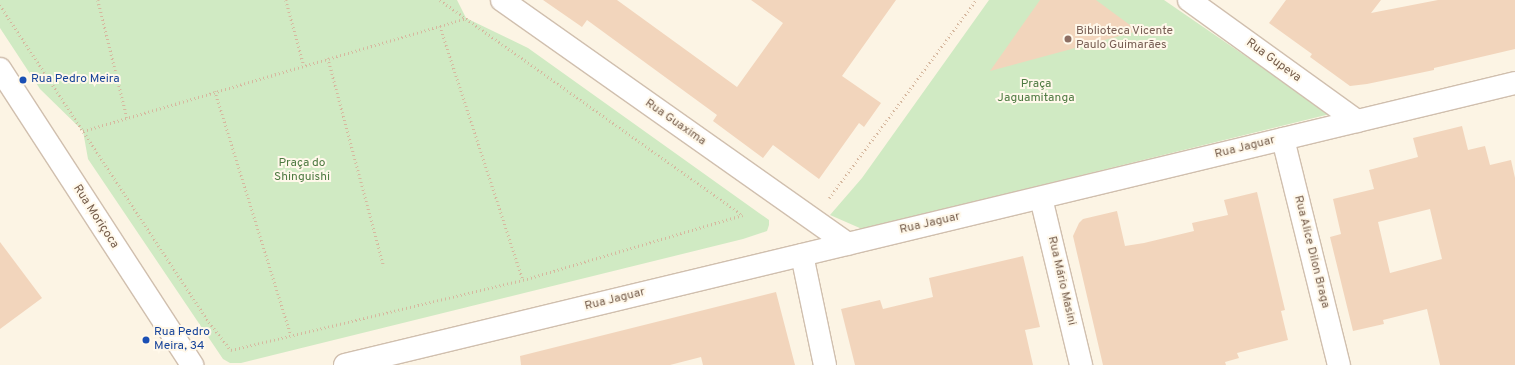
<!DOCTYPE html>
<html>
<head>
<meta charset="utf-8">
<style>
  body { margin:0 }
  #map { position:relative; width:1515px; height:365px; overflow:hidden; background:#fcf4e4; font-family:Overpass,sans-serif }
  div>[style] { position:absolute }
  .green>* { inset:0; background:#d0eac3 }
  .building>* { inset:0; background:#f2d5bc }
  .path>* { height:2.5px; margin-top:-1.25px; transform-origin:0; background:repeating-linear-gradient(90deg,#d6b89f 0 1px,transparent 0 4px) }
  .roads { filter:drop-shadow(1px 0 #d0bfae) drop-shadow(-1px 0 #d0bfae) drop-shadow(0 1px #d0bfae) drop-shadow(0 -1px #d0bfae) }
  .minor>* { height:22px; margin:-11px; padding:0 11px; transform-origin:11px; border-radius:11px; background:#fff }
  .dots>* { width:11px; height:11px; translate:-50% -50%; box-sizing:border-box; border:2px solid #fff8ea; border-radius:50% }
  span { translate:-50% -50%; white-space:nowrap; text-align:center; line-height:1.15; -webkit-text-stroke:4px #fff8ea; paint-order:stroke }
  .education-label { font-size:12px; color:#785e54 }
  .left { translate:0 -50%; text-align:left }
  .street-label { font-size:12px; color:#755c4a }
  .transit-label { font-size:12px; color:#164399 }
  .park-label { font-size:12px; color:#4e7a42 }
</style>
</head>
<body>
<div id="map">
  <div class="green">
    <i style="clip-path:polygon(0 0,457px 0,466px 18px,528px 48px,759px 213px,769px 220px,769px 225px,767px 231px,743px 239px,241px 363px,230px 363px,223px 359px,88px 159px,83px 131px,40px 89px,0 28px)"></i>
    <i style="clip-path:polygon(989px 0,1164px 0,1330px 114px,862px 229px,830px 215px,862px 178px)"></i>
  </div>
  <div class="building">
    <i style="clip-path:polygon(543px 0,617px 0,737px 87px,783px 23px,751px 0,896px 0,842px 76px,881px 103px,864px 127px,859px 123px,819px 179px,773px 145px,763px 158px,713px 121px,717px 115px,587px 20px,582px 27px)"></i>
    <i style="clip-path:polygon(1040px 0,1096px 0,1138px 31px,990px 71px)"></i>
    <i style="clip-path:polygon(1286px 0,1381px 0,1371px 13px,1438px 0,1515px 0,1515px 49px,1434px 68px,1434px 70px,1367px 84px,1350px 86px,1310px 57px,1312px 54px,1269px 23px)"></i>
    <i style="clip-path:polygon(evenodd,1462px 126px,1468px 150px,1485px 146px,1490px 165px,1511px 160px,1515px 178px,1515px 365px,1440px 365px,1427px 309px,1383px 320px,1384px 324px,1353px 331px,1330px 237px,1341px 234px,1333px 199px,1374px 189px,1369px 170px,1418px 157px,1413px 138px,1462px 126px,1430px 209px,1442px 259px,1390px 273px,1378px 222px,1430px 209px)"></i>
    <i style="clip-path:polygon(1257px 192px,1285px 310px,1281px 311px,1288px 340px,1237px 353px,1239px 358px,1225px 362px,1226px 365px,1103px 365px,1073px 236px,1079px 223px,1083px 219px,1117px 211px,1125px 246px,1144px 243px,1194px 231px,1192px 223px,1228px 215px,1224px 200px)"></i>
    <i style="clip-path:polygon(0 242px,42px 298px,0 329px)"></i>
    <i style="clip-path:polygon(1023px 256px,1040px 327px,1025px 330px,1033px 365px,855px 365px,841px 309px,880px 300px,883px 309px,933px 297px,929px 278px)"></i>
    <i style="clip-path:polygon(776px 292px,795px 365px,703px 365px,701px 357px,670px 365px,521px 365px,520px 356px)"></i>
  </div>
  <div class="path">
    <i style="left:98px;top:0;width:121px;rotate:76.1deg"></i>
    <i style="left:286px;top:0;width:68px;rotate:74.7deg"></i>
    <i style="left:440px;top:0;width:371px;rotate:35.4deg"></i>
    <i style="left:0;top:5px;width:380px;rotate:56.6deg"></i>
    <i style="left:209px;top:322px;width:36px;rotate:52deg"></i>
    <i style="left:231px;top:350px;width:300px;rotate:-13.5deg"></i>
    <i style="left:523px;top:280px;width:229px;rotate:-16.5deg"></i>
    <i style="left:440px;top:26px;width:267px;rotate:71.9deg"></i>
    <i style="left:328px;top:58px;width:216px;rotate:75deg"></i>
    <i style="left:215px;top:91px;width:256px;rotate:72.7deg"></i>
    <i style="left:83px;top:131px;width:399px;rotate:-16.4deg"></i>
    <i style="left:829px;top:198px;width:247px;rotate:-53.4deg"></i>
  </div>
  <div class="roads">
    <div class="minor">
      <i style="left:502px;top:0;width:423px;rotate:35.2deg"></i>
      <i style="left:1189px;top:0;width:207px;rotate:35.8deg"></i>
      <i style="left:0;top:69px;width:353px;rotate:57deg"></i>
      <i style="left:1283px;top:139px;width:233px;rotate:76.1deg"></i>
      <i style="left:1041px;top:198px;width:172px;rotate:76.5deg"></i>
      <i style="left:802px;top:255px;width:112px;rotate:78.2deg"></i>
      <i style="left:345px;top:365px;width:1204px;rotate:-13.55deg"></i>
    </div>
  </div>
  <div class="dots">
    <i style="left:1068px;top:39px;background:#8d6e63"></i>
    <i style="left:23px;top:80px;background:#1a4fb4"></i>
    <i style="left:146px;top:340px;background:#1a4fb4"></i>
  </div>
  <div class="education-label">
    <span class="left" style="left:1076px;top:39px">Biblioteca Vicente<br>Paulo Guimarães</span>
  </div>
  <div class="street-label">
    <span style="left:1273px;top:61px;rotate:36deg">Rua Gupeva</span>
    <span style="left:675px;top:123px;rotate:35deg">Rua Guaxima</span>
    <span style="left:1245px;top:148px;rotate:-14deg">Rua Jaguar</span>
    <span style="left:95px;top:217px;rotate:57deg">Rua Moriçoca</span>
    <span style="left:930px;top:224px;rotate:-13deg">Rua Jaguar</span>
    <span style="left:1311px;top:252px;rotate:76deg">Rua Alice Dilon Braga</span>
    <span style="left:1061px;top:281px;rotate:77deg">Rua Mário Masini</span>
    <span style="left:615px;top:300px;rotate:-14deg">Rua Jaguar</span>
  </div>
  <div class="transit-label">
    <span class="left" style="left:31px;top:80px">Rua Pedro Meira</span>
    <span class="left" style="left:154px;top:340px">Rua Pedro<br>Meira, 34</span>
  </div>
  <div class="park-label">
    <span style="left:1036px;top:92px">Praça<br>Jaguamitanga</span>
    <span style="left:302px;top:171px">Praça do<br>Shinguishi</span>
  </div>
</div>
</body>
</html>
